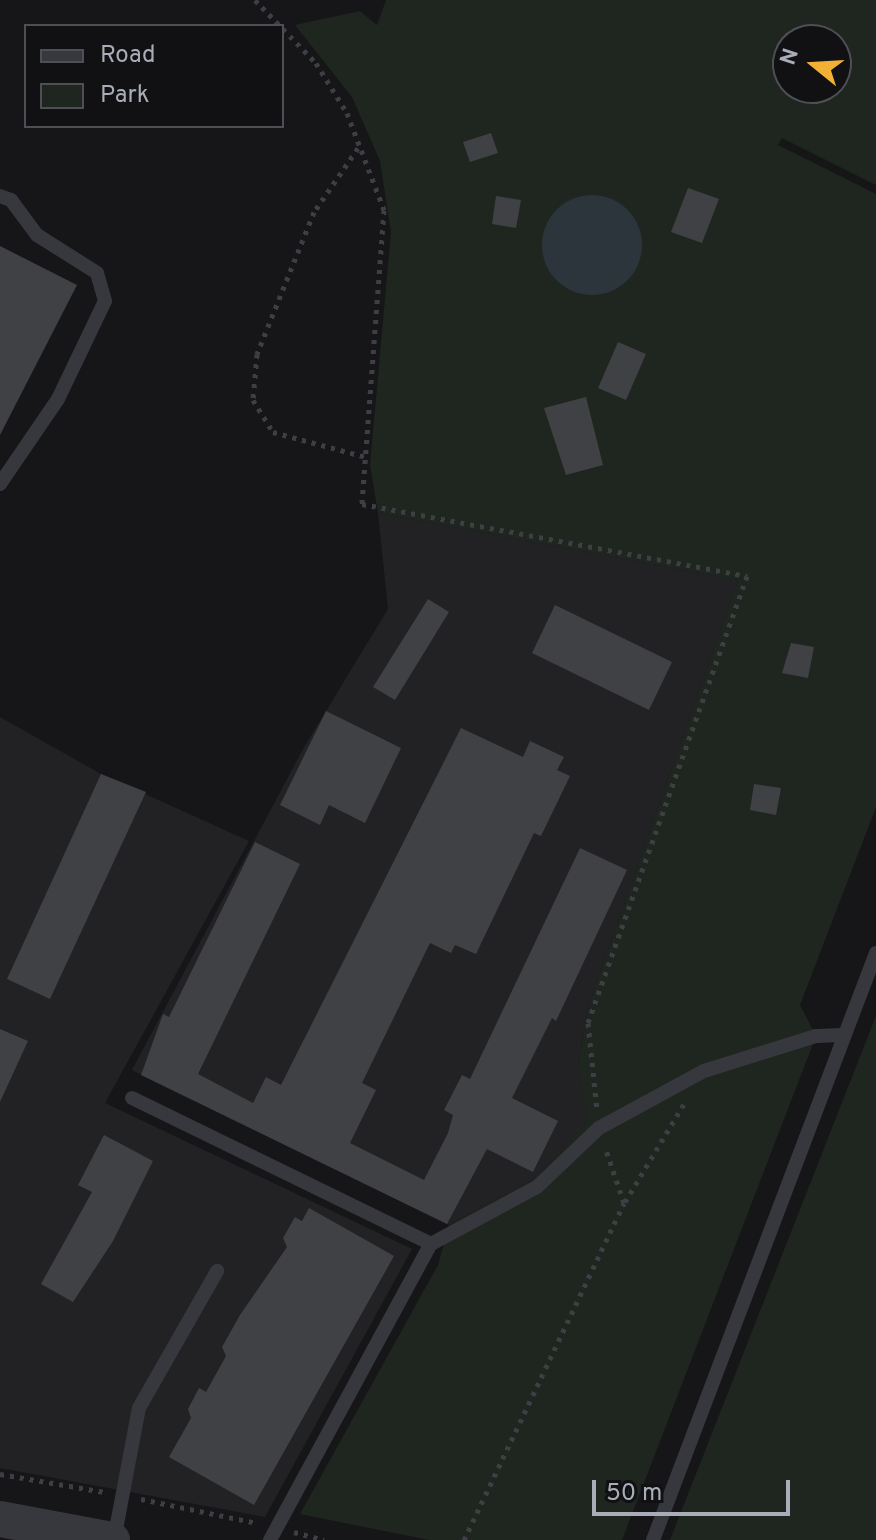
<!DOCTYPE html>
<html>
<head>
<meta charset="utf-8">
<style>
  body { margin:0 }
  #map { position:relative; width:876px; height:1540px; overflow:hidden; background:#161618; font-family:Overpass,sans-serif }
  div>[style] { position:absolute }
  .built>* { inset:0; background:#222225 }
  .green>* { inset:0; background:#1e261f }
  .water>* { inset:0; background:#2c353c }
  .round { border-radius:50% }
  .building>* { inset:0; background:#404145 }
  .path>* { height:5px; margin-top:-2.5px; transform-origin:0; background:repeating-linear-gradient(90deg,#3d3f44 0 4px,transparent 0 10px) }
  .service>* { height:14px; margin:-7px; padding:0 7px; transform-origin:7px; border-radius:7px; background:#37383d }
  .tertiary>* { height:36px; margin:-18px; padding:0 18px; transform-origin:18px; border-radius:18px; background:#37383d }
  span { translate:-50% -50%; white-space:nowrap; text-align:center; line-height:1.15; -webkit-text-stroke:6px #111113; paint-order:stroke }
  .legend { position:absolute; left:24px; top:24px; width:260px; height:104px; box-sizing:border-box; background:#111113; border:2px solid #4d4f55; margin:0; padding:10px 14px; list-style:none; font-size:24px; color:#a8adb8 }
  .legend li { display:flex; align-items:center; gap:16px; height:40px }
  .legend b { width:40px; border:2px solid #4d4f55 }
  .north { position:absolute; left:772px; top:24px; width:80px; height:80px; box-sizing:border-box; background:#111113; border:2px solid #4d4f55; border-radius:50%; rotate:288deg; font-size:22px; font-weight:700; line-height:32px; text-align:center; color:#a8adb8 }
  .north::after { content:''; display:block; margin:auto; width:28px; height:36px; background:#f2b134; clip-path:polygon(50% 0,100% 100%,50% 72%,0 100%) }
  .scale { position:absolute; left:592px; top:1480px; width:198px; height:36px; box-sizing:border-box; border:4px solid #a8adb8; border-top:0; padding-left:10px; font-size:24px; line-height:28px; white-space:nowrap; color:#a8adb8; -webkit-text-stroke:6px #111113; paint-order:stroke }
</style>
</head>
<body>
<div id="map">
  <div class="built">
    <i style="clip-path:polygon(378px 513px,738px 580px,589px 1004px,578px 1066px,589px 1121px,537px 1178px,449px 1225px,132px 1070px,303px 749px,388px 609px)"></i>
    <i style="clip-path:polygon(0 717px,101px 774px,249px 841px,105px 1103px,412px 1249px,265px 1517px,0 1468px)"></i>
  </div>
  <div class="green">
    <i style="clip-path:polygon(evenodd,386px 0,876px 0,876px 185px,782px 138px,778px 145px,876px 194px,876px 807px,800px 1005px,816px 1036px,622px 1540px,429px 1540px,300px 1514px,438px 1265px,449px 1225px,537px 1178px,588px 1121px,578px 1066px,589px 1004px,738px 580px,378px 513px,370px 465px,391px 232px,380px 161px,352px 97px,295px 25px,360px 11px,377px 25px,386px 0,788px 40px,836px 40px,836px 88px,788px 88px,788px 40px)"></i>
    <i style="clip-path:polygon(876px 1016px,876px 1540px,670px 1540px)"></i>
  </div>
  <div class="water">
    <i class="round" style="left:542px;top:195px;width:100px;height:100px"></i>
  </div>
  <div class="building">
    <i style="clip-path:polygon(491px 133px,498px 153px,470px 162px,463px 142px)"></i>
    <i style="clip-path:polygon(688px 188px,719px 199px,702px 243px,671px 232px)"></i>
    <i style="clip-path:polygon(496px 196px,521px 200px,516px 228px,492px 224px)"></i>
    <i style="clip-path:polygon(0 246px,77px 285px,0 435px)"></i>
    <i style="clip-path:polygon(618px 342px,646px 354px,626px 400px,598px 388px)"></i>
    <i style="clip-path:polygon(586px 397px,603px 465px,566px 475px,544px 408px)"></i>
    <i style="clip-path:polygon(428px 599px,449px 612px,395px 700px,373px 687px)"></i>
    <i style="clip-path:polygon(555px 605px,672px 662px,649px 710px,532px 653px)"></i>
    <i style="clip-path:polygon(791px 643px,814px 647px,808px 678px,782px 673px)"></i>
    <i style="clip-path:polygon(326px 711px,401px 748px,365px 823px,329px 805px,320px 825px,280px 805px)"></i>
    <i style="clip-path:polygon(461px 728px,523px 757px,530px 741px,564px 757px,557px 770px,570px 776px,541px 836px,534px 833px,476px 954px,455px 945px,451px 953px,430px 943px,362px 1083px,376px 1090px,350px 1143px,424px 1180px,448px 1133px,453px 1115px,444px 1110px,462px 1075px,470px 1079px,580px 848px,627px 870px,556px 1021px,552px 1018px,512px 1098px,558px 1121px,533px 1172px,487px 1149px,447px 1224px,141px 1075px,163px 1014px,169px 1017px,255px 842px,300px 864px,198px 1074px,253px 1103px,266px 1077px,281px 1085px)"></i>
    <i style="clip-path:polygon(101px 774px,146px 792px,50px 999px,7px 979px)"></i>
    <i style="clip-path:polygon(754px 784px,781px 788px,776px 815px,750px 810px)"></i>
    <i style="clip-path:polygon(0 1029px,28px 1041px,0 1102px)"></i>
    <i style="clip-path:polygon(104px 1135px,153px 1161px,113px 1241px,73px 1302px,41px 1284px,92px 1192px,78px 1185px)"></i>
    <i style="clip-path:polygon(309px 1208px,394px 1256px,254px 1505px,169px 1457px,191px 1418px,188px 1409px,199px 1388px,206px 1392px,226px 1356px,222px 1347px,240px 1315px,287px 1247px,283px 1238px,295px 1217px,302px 1221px)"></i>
  </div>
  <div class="path">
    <i style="left:255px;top:0;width:88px;rotate:45.9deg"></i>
    <i style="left:316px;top:63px;width:59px;rotate:58.2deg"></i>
    <i style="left:347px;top:113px;width:104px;rotate:69.1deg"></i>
    <i style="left:384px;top:210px;width:295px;rotate:94.3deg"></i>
    <i style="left:362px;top:504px;width:392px;rotate:10.6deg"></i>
    <i style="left:747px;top:576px;width:474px;rotate:109.6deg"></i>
    <i style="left:588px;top:1023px;width:87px;rotate:84.1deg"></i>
    <i style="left:358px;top:148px;width:78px;rotate:124.5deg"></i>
    <i style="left:314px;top:212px;width:153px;rotate:111.9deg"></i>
    <i style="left:257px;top:354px;width:46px;rotate:95deg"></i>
    <i style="left:253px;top:400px;width:38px;rotate:58deg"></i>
    <i style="left:273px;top:432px;width:96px;rotate:15deg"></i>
    <i style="left:625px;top:1202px;width:114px;rotate:-59deg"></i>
    <i style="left:0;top:1474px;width:106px;rotate:9.8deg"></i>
    <i style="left:141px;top:1499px;width:118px;rotate:11.7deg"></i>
    <i style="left:294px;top:1532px;width:31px;rotate:15deg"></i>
    <i style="left:464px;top:1540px;width:373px;rotate:-64.6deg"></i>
    <i style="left:624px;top:1203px;width:59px;rotate:-108.7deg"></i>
  </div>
  <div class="service">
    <i style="left:0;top:196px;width:12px;rotate:20deg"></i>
    <i style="left:11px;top:200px;width:44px;rotate:53.4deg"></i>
    <i style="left:37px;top:235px;width:71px;rotate:32.3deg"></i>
    <i style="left:97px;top:273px;width:29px;rotate:74deg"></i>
    <i style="left:105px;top:301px;width:109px;rotate:115.6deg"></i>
    <i style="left:58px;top:399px;width:103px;rotate:124.3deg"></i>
    <i style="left:132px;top:1098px;width:333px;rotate:26deg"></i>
    <i style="left:114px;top:1540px;width:134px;rotate:-79.3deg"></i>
    <i style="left:139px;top:1408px;width:158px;rotate:-60.3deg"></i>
    <i style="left:270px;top:1540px;width:337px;rotate:-61.5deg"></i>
    <i style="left:431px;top:1244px;width:120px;rotate:-28.3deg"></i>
    <i style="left:537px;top:1187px;width:86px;rotate:-43.6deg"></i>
    <i style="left:599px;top:1128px;width:119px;rotate:-28.5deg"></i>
    <i style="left:704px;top:1071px;width:117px;rotate:-17.4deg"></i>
    <i style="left:816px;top:1036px;width:28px;rotate:-2deg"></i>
    <i style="left:653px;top:1540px;width:628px;rotate:-69.2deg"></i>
  </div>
  <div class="tertiary">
    <i style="left:0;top:1519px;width:114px;rotate:10.6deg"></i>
  </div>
  <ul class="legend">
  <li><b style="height:10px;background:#37383d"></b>Road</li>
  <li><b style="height:22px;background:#1e261f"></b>Park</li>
  </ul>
  <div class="north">N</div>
  <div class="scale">50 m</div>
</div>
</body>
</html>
